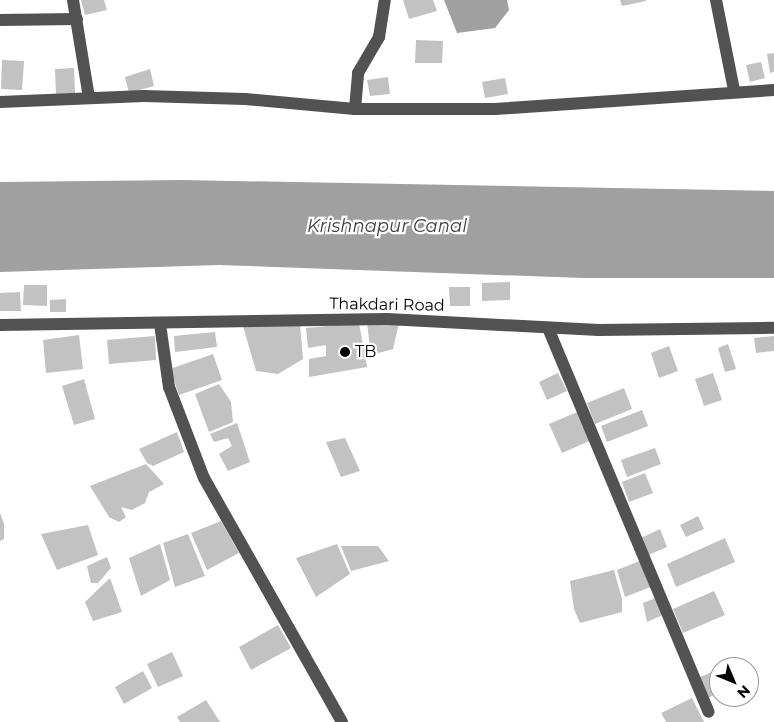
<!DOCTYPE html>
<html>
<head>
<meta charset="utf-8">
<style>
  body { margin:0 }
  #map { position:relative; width:774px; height:722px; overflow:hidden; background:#fff; font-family:Montserrat,sans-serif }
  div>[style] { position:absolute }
  .water>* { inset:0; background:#a0a0a0 }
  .building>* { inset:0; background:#c2c2c2 }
  .minor>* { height:12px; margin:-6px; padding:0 6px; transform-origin:6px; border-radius:6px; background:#525252 }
  .dots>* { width:14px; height:14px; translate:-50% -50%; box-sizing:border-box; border:2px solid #fff; border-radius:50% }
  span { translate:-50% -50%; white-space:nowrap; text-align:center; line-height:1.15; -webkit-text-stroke:4.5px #fff; paint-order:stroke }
  .street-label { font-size:16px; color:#000 }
  .poi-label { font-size:16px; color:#000 }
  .left { translate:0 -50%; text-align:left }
  .water-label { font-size:18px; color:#414141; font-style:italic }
  .north { position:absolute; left:709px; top:657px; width:50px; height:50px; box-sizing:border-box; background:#fff; border:1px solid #999; border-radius:50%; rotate:135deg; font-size:14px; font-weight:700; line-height:20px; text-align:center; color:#000 }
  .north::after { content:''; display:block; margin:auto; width:18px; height:22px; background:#000; clip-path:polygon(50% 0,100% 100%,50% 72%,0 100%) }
</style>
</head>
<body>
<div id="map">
  <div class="water">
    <i style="clip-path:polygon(444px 0,507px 0,509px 10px,495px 28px,457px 33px)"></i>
    <i style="clip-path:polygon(182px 180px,774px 191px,774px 278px,583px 278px,219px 265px,0 272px,0 182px)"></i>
  </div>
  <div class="building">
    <i style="clip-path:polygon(81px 0,104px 0,107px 10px,85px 15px)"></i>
    <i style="clip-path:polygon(403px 0,433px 0,437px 11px,409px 19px)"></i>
    <i style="clip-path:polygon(620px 0,646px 0,646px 1px,622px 6px)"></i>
    <i style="clip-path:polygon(416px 40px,443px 41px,442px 63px,415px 63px)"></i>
    <i style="clip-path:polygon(774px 53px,774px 72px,770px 73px,767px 54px)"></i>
    <i style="clip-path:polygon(2px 60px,24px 61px,22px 90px,1px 89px)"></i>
    <i style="clip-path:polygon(761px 62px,765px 78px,750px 82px,746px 65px)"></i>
    <i style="clip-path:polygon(74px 68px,75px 93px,56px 94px,55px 69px)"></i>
    <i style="clip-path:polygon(150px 69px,154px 86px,129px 93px,125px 77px)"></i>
    <i style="clip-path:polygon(388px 77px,390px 94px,370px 96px,367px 80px)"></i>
    <i style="clip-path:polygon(505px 78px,508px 94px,485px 98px,482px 82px)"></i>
    <i style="clip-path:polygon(510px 282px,510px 300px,482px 301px,482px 283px)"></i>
    <i style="clip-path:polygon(24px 285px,47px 285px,47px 306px,23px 305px)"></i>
    <i style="clip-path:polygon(449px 287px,470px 287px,470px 306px,450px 306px)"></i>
    <i style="clip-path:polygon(20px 292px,21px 311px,0 311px,0 293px)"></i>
    <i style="clip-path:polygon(66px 299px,66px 312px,50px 312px,50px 300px)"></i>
    <i style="clip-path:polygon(359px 323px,367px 367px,309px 377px,309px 359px,326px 356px,326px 345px,308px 348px,306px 328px)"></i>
    <i style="clip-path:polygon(367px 323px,399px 323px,393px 349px,371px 355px)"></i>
    <i style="clip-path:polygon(300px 324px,303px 359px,278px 374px,256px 371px,243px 326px)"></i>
    <i style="clip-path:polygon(215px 332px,217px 347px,175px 352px,174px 336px)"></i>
    <i style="clip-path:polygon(79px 335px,83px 369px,46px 373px,43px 340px)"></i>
    <i style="clip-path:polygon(155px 336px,156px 360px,109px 364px,107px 340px)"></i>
    <i style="clip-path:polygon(774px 336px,774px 351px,756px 353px,754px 338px)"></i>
    <i style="clip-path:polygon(728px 344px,736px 369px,725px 372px,718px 348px)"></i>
    <i style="clip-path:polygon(669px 346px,678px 371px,659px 378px,651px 353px)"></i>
    <i style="clip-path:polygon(213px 354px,222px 380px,179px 395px,170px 369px)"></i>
    <i style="clip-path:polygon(558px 373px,567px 391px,547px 400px,539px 382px)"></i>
    <i style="clip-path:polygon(713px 373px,722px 400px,704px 406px,695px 379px)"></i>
    <i style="clip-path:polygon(84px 379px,95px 419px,74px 425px,62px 386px)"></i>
    <i style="clip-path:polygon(219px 384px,231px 402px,233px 422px,209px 432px,195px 394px)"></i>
    <i style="clip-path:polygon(624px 388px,632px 409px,595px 424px,587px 403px)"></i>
    <i style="clip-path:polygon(582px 410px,594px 439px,562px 453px,549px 424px)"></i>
    <i style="clip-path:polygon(642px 410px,648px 426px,607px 442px,601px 426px)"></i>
    <i style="clip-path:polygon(237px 423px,250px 462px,228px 471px,219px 454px,232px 446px,228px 438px,214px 442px,210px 434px)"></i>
    <i style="clip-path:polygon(177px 432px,184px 452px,153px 466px,147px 463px,139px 449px)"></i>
    <i style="clip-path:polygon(345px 438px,360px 471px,341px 477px,326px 442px)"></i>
    <i style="clip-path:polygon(655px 448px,661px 464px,627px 477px,621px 460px)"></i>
    <i style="clip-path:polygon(146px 464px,164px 484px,149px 492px,145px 503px,132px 510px,121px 507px,126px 517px,119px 522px,109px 517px,90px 486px)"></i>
    <i style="clip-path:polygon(645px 473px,653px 493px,629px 502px,622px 482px)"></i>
    <i style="clip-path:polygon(0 513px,4px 524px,4px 539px,0 541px)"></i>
    <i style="clip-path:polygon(698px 516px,704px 529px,686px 537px,680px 525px)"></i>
    <i style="clip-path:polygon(221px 521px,239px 553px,207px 570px,191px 533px)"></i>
    <i style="clip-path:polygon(88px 525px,98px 555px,57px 570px,41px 534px)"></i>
    <i style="clip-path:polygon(660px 529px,667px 547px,646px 556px,639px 539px)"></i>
    <i style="clip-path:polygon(188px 534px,205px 576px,175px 587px,163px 543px)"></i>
    <i style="clip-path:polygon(725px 538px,735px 562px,676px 587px,667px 564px)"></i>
    <i style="clip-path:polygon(160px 544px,170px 580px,141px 596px,129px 558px)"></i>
    <i style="clip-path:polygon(337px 544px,350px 574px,316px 597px,296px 558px)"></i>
    <i style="clip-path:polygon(341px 546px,378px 546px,389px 561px,351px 571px)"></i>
    <i style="clip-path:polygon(107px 557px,111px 568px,98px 583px,91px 583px,87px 566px)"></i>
    <i style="clip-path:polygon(642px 560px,653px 586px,625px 597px,617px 570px)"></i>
    <i style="clip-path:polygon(614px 570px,622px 599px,622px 612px,580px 623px,574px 609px,570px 581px)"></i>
    <i style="clip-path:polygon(110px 578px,122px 612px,93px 621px,85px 602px)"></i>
    <i style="clip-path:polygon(714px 591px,725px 615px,683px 633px,673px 609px)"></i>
    <i style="clip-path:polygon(658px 597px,665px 614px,647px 622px,643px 603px)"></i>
    <i style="clip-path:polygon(278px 625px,291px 648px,251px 670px,239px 647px)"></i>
    <i style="clip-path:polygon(172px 652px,183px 676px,158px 687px,147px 664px)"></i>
    <i style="clip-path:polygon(719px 669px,719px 693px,707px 698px,698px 678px)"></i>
    <i style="clip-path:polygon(143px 671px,152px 688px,124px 704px,115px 687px)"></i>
    <i style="clip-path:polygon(692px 698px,704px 722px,666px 722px,661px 713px)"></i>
    <i style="clip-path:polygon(206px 700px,220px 722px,180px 722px,177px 717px)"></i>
  </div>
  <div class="minor">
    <i style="left:73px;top:0;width:99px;rotate:80.7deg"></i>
    <i style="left:716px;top:0;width:92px;rotate:78.7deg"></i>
    <i style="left:0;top:20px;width:77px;rotate:-0.7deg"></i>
    <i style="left:0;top:102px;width:144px;rotate:-2.4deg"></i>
    <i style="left:144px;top:96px;width:101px;rotate:1.7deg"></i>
    <i style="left:245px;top:99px;width:110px;rotate:5.2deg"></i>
    <i style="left:355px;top:109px;width:140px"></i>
    <i style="left:495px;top:109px;width:280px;rotate:-3.9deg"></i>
    <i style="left:355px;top:109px;width:36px;rotate:-85deg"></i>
    <i style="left:358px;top:73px;width:42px;rotate:-59.7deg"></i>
    <i style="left:379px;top:37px;width:37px;rotate:-81deg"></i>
    <i style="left:160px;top:324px;width:64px;rotate:81.9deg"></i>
    <i style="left:169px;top:387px;width:97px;rotate:69deg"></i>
    <i style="left:204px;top:478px;width:280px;rotate:60.5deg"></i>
    <i style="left:0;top:325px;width:387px;rotate:-0.9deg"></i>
    <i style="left:387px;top:319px;width:212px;rotate:3deg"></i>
    <i style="left:599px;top:330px;width:175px;rotate:-0.7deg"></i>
    <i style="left:548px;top:328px;width:416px;rotate:67.3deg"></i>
  </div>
  <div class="dots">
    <i style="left:345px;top:352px;background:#000"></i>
  </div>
  <div class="street-label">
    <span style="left:387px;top:305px;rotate:1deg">Thakdari Road</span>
  </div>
  <div class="poi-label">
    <span class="left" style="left:355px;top:352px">TB</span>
  </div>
  <div class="water-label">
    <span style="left:387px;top:226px">Krishnapur Canal</span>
  </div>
  <div class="north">N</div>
</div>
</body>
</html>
